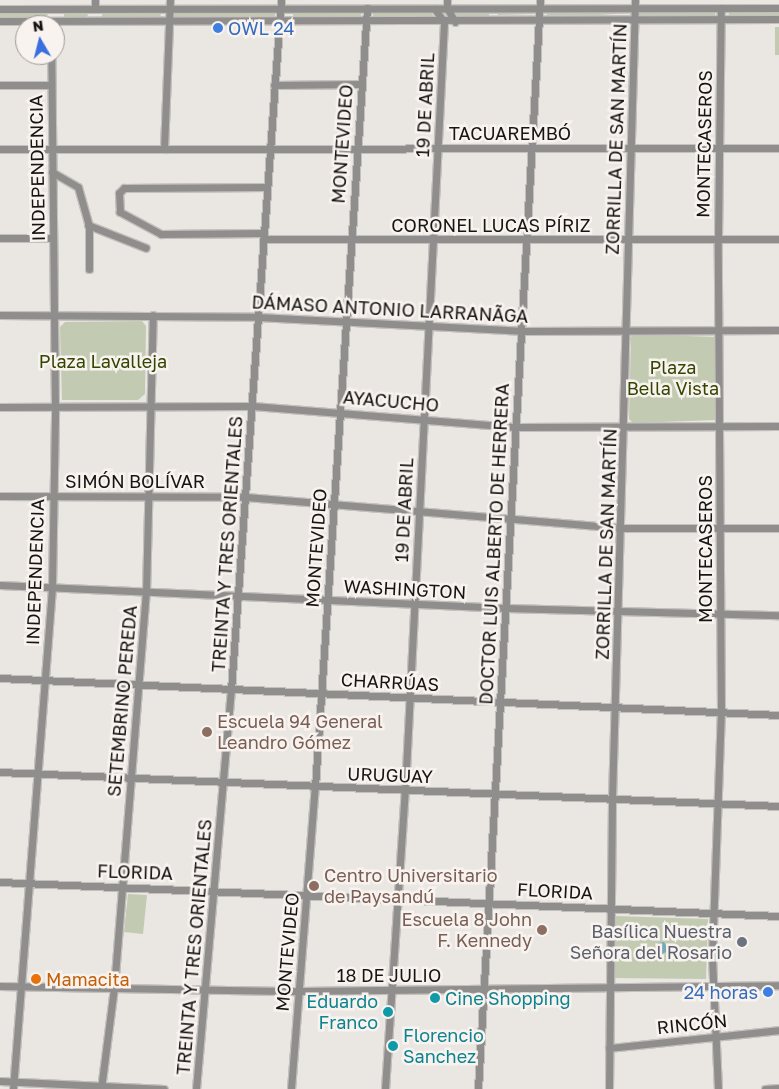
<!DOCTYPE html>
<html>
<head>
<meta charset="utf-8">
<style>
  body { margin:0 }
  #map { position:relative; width:779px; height:1089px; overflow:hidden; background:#eae6e2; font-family:"Golos Text",sans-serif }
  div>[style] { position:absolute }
  .green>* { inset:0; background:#c2cbb2 }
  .water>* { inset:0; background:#76aab7 }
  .roads { filter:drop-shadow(1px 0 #c4c0bd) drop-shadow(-1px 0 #c4c0bd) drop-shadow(0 1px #c4c0bd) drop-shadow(0 -1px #c4c0bd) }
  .minor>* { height:7px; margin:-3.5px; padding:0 3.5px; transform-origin:3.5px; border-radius:3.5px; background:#908e8c }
  .dots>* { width:14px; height:14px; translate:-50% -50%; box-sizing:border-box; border:2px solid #f8f3ef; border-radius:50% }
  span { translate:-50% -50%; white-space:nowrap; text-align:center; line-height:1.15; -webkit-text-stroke:5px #f8f3ef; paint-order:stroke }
  .shop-label { font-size:18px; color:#366cbe }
  .left { translate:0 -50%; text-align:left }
  .right { translate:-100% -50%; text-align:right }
  .street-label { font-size:18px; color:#161513 }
  .park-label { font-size:18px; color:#344501 }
  .education-label { font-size:18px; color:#785e54 }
  .worship-label { font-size:18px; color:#5b616d }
  .food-label { font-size:18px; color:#c56008 }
  .culture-label { font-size:18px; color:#0d838f }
  .north { position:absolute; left:15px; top:15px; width:50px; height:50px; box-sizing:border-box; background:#f8f3ef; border:1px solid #9e9a97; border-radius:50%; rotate:352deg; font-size:14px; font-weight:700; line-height:20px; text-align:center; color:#161513 }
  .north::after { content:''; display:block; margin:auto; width:18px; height:22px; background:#396fdf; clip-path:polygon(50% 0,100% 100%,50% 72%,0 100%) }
</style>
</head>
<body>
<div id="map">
  <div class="green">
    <i style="clip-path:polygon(498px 10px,534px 10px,534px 14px,498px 15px)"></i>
    <i style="clip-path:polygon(632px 10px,632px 13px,600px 15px,547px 15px,547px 11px)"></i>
    <i style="clip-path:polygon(638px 10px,715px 11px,715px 17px,638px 17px)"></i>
    <i style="clip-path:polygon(175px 11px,275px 11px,275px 16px,175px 17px)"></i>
    <i style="clip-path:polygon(430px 11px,434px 17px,373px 17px,373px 12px)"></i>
    <i style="clip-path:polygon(489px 11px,489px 16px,455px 17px,453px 12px)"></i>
    <i style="clip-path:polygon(729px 11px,779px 11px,779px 15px,729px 15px)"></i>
    <i style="clip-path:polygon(0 12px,45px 12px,48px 15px,45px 18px,0 18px)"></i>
    <i style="clip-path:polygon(64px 12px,86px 12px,88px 15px,86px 18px,64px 18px)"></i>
    <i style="clip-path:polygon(102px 12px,159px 12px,161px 15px,159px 18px,102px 18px)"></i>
    <i style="clip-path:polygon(293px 12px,361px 13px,361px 18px,293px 17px)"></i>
    <i style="clip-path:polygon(775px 27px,779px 27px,779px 55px,775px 55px)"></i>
    <i style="clip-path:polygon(142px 321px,146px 326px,145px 394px,138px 400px,62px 400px,60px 327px,65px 322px)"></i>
    <i style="clip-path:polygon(634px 334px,715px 337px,715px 420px,633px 423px,629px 419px,631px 337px)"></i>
    <i style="clip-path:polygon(128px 894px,147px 895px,143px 934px,124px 932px)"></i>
    <i style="clip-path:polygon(614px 916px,708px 919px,706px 979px,613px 978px)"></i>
  </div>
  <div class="water">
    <i style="clip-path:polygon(664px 942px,669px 951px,659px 955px,655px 948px,658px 943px)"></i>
  </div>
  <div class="roads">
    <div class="minor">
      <i style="left:447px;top:0;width:8px;rotate:90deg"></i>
      <i style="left:447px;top:8px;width:16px;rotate:60deg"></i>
      <i style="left:95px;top:8px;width:8px;rotate:-90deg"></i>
      <i style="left:0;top:9px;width:779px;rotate:-0.07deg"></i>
      <i style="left:0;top:21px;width:779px;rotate:-0.15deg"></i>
      <i style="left:0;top:85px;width:51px"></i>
      <i style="left:274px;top:85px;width:87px;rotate:-0.7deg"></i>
      <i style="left:0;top:149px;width:779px;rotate:-0.07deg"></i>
      <i style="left:164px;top:149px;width:149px;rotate:-87.7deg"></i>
      <i style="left:52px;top:172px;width:30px;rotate:30deg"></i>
      <i style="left:78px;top:187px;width:41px;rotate:74.2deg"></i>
      <i style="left:89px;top:226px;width:43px;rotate:90deg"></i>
      <i style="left:88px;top:225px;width:62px;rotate:21.6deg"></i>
      <i style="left:264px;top:233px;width:103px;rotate:179.4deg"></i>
      <i style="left:161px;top:234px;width:47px;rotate:-151.8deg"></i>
      <i style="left:120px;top:212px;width:19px;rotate:-93deg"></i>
      <i style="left:119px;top:193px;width:7px;rotate:-45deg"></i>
      <i style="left:124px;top:188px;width:143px;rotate:-0.4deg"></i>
      <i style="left:0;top:238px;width:53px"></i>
      <i style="left:263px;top:239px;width:516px"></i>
      <i style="left:0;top:315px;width:258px;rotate:0.4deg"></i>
      <i style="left:258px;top:317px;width:263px;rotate:3deg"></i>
      <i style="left:521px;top:331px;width:258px;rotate:-0.2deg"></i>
      <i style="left:0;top:407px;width:253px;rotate:-0.2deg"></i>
      <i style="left:253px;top:406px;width:264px;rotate:4.6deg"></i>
      <i style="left:516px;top:427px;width:263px;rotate:-0.2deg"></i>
      <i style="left:0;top:496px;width:246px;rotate:0.2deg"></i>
      <i style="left:246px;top:497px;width:377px;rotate:4.7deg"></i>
      <i style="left:622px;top:528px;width:157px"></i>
      <i style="left:0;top:585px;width:507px;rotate:2.6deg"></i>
      <i style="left:506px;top:608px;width:273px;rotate:1.5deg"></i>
      <i style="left:0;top:678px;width:780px;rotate:2.72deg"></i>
      <i style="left:0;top:772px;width:780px;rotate:2.5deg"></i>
      <i style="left:0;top:882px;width:780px;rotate:2.5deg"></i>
      <i style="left:0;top:986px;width:299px;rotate:1deg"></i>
      <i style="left:299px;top:991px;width:480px;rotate:-0.7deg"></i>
      <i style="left:609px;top:1048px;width:171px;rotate:-6deg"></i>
      <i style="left:0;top:1081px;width:164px;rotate:2.8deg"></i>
      <i style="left:13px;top:1089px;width:503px;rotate:-85.55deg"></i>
      <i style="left:52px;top:588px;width:180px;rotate:-89deg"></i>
      <i style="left:55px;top:408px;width:353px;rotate:-90.6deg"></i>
      <i style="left:101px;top:1089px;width:102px;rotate:-82.7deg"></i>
      <i style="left:114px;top:988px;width:396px;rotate:-85.4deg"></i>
      <i style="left:146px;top:593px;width:278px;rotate:-88.6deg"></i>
      <i style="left:196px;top:1089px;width:401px;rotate:-85deg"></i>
      <i style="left:231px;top:690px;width:692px;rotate:-85.86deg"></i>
      <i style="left:291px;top:1089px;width:303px;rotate:-85.5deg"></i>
      <i style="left:315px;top:787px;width:781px;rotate:-86.18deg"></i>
      <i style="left:385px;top:1089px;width:300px;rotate:-86.2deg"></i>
      <i style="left:405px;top:790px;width:769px;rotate:-87.09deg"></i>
      <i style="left:444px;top:22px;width:16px;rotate:-125deg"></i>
      <i style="left:478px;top:1089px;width:1091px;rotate:-86.74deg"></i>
      <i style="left:609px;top:1089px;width:290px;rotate:-89.4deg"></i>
      <i style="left:612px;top:799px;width:799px;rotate:-88.35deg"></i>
      <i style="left:718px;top:1089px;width:133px;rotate:-92.6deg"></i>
      <i style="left:712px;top:956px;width:244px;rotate:-87.9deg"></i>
      <i style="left:721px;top:712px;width:473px;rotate:-90.4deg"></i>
      <i style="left:718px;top:239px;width:231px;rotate:-89.3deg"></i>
      <i style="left:765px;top:1089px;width:14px;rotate:-4deg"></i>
    </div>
  </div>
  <div class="dots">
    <i style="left:218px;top:28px;background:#3f7fe0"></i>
    <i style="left:207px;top:732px;background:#8d6e63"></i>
    <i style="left:314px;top:886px;background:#8d6e63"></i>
    <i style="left:542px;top:930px;background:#8d6e63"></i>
    <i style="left:742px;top:942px;background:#6b7280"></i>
    <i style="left:36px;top:979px;background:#e8710a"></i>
    <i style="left:768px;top:992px;background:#3f7fe0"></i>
    <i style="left:435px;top:998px;background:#0f9aa8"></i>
    <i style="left:388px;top:1012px;background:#0f9aa8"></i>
    <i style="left:393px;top:1046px;background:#0f9aa8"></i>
  </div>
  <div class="shop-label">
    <span class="left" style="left:228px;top:28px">OWL 24</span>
    <span class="right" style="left:758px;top:992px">24 horas</span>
  </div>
  <div class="street-label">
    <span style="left:425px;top:105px;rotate:-87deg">19 DE ABRIL</span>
    <span style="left:510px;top:133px">TACUAREMBÓ</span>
    <span style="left:616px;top:139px;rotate:-88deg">ZORRILLA DE SAN MARTÍN</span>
    <span style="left:342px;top:144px;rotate:-86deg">MONTEVIDEO</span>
    <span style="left:704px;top:144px;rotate:-89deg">MONTECASEROS</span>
    <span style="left:37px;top:168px;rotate:-91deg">INDEPENDENCIA</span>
    <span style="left:491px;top:225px">CORONEL LUCAS PÍRIZ</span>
    <span style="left:390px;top:309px;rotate:3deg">DÁMASO ANTONIO LARRANÃGA</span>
    <span style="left:391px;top:401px;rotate:5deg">AYACUCHO</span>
    <span style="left:135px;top:481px">SIMÓN BOLÍVAR</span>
    <span style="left:404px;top:510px;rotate:-87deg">19 DE ABRIL</span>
    <span style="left:227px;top:544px;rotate:-86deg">TREINTA Y TRES ORIENTALES</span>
    <span style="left:494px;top:544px;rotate:-87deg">DOCTOR LUIS ALBERTO DE HERRERA</span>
    <span style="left:606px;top:544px;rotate:-88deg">ZORRILLA DE SAN MARTÍN</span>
    <span style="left:316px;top:548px;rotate:-86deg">MONTEVIDEO</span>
    <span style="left:705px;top:549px;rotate:-90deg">MONTECASEROS</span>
    <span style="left:35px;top:572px;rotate:-88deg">INDEPENDENCIA</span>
    <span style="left:405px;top:589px;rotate:3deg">WASHINGTON</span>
    <span style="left:390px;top:682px;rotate:3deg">CHARRÚAS</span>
    <span style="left:122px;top:701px;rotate:-85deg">SETEMBRINO PEREDA</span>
    <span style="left:390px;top:775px;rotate:2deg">URUGUAY</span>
    <span style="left:135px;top:872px;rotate:2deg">FLORIDA</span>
    <span style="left:555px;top:891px;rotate:3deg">FLORIDA</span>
    <span style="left:194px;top:947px;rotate:-85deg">TREINTA Y TRES ORIENTALES</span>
    <span style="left:287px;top:952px;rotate:-85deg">MONTEVIDEO</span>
    <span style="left:389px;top:975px">18 DE JULIO</span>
    <span style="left:692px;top:1024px;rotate:-6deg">RINCÓN</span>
  </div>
  <div class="park-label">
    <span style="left:103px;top:361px">Plaza Lavalleja</span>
    <span style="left:673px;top:378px">Plaza<br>Bella Vista</span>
  </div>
  <div class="education-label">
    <span class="left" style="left:217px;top:732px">Escuela 94 General<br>Leandro Gómez</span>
    <span class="left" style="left:324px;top:886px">Centro Universitario<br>de Paysandú</span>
    <span class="right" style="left:532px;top:930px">Escuela 8 John<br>F. Kennedy</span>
  </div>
  <div class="worship-label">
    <span class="right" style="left:732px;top:942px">Basílica Nuestra<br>Señora del Rosario</span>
  </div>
  <div class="food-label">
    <span class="left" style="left:46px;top:979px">Mamacita</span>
  </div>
  <div class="culture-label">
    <span class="left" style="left:445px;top:998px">Cine Shopping</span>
    <span class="right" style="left:378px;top:1012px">Eduardo<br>Franco</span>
    <span class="left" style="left:403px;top:1046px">Florencio<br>Sanchez</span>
  </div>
  <div class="north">N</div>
</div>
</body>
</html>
